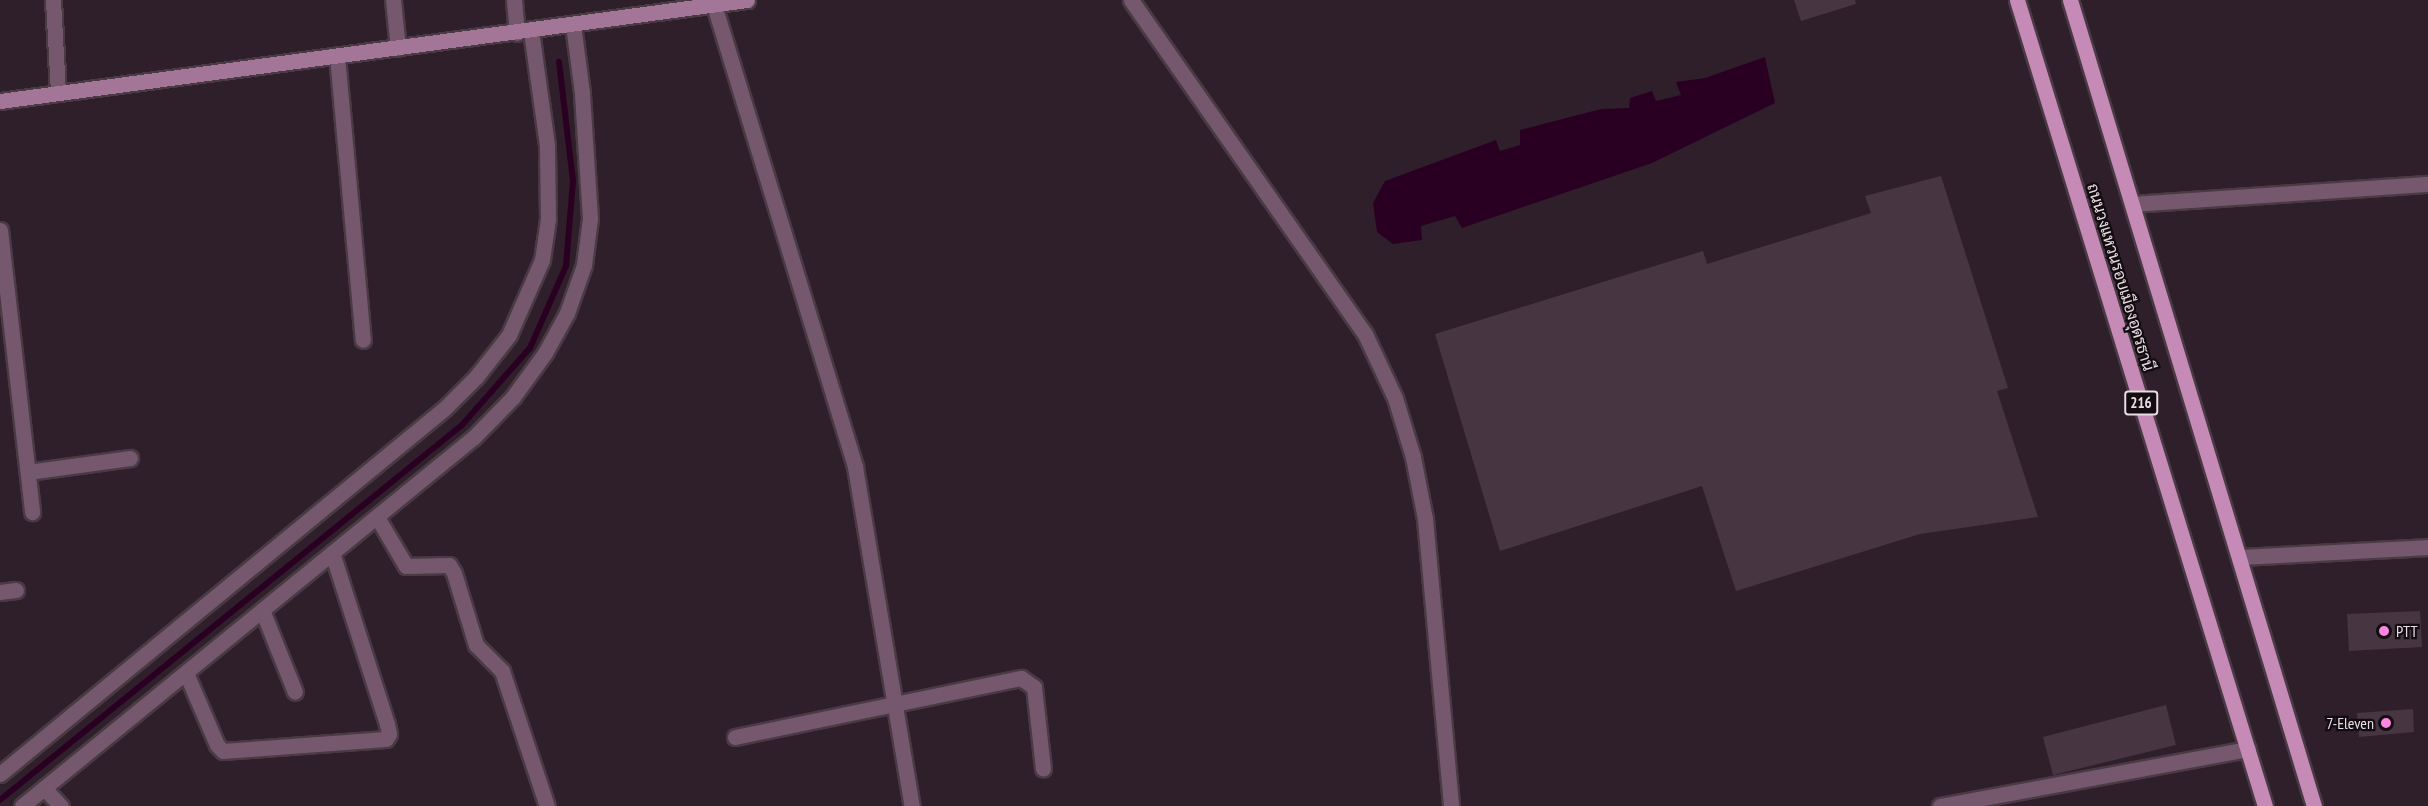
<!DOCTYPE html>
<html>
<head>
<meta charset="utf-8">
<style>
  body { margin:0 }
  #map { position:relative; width:2428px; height:806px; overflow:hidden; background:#2f1f2a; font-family:"PT Sans Narrow",Sarabun,sans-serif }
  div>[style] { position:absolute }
  .water>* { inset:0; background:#2a0022 }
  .stream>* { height:6px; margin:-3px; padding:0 3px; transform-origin:3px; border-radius:3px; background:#2a0022 }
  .building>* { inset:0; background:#473642 }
  .roads { filter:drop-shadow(2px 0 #493a44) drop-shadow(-2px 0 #493a44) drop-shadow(0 2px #493a44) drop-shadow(0 -2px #493a44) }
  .street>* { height:15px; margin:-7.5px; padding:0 7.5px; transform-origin:7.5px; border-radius:7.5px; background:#75586d }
  .secondary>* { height:15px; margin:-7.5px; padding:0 7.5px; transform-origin:7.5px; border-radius:7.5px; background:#a37596 }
  .primary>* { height:15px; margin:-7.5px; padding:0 7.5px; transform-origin:7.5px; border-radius:7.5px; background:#c68ab6 }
  .dots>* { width:16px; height:16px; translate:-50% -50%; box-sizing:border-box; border:3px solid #130c11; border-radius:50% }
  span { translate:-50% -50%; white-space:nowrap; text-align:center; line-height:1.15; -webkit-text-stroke:4.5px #130c11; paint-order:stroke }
  .shield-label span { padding:2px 4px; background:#130c11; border:2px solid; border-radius:4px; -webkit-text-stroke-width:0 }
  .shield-label { font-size:15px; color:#e8dde4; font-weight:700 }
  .street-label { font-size:16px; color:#e8dde4 }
  .poi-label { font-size:16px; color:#e8dde4 }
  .left { translate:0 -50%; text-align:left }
  .right { translate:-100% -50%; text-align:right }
</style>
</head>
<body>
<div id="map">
  <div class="water">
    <i style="clip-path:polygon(1765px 57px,1775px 103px,1652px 163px,1462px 228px,1455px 216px,1421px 226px,1422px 240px,1393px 244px,1377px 232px,1373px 203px,1385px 181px,1496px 140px,1500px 151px,1520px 145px,1520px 130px,1601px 109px,1629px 108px,1630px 98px,1652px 91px,1656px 101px,1681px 95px,1676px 82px,1705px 78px)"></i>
  </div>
  <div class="stream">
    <i style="left:0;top:800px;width:595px;rotate:-39.07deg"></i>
    <i style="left:462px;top:425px;width:103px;rotate:-48.6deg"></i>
    <i style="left:530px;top:348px;width:90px;rotate:-66.3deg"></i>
    <i style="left:566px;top:266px;width:85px;rotate:-85.3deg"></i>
    <i style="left:573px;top:181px;width:120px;rotate:-96.7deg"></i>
  </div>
  <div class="building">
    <i style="clip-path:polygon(1794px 0,1855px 0,1856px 4px,1801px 21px)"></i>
    <i style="clip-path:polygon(1941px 176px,2008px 388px,1997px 391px,2038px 517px,1920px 534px,1736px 591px,1702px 486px,1500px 551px,1435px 334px,1703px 251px,1707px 264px,1871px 213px,1865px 196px)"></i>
    <i style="clip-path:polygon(2420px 611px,2422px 647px,2349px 651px,2347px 614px)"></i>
    <i style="clip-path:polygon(2166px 705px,2176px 745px,2053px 775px,2043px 737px)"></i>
    <i style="clip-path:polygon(2413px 709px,2414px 732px,2359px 737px,2357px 713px)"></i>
  </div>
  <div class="roads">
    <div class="street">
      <i style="left:53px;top:0;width:93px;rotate:86.9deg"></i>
      <i style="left:393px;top:0;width:48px;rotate:84.1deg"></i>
      <i style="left:514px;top:0;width:33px;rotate:85deg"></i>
      <i style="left:1131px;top:0;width:408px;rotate:55deg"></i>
      <i style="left:1365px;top:334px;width:71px;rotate:64.9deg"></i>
      <i style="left:1395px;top:398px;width:62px;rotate:73deg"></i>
      <i style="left:1413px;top:457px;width:63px;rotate:79deg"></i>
      <i style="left:1425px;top:519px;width:288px;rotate:84.8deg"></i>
      <i style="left:714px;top:5px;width:483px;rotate:73deg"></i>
      <i style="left:855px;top:467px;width:344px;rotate:80.5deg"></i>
      <i style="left:337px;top:56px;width:285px;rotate:84.8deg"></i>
      <i style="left:2132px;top:204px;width:297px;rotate:-3.9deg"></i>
      <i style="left:0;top:230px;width:284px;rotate:83.5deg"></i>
      <i style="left:28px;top:472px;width:103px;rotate:-7.8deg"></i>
      <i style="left:377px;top:517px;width:57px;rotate:59.4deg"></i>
      <i style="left:406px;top:566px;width:43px;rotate:-1.3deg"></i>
      <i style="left:449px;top:565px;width:9px;rotate:58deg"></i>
      <i style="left:454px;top:573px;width:75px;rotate:73deg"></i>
      <i style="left:476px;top:645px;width:37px;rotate:45deg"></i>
      <i style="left:502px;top:671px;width:142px;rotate:71.6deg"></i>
      <i style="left:2239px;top:557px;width:189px;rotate:-3deg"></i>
      <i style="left:0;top:592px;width:16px;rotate:-7deg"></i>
      <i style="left:262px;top:610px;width:88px;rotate:68.1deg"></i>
      <i style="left:186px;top:673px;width:78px;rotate:66.7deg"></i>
      <i style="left:217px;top:745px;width:8px;rotate:45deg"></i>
      <i style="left:223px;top:751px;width:163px;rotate:-4.2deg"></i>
      <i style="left:386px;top:739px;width:6px;rotate:-59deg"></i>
      <i style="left:389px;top:734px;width:10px;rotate:-101deg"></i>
      <i style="left:387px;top:724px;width:180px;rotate:-107.8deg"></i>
      <i style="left:735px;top:737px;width:292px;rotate:-11.7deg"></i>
      <i style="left:1021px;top:678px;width:16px;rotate:35deg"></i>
      <i style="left:1034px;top:687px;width:82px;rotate:83.7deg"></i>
      <i style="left:0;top:774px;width:576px;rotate:-39.44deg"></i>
      <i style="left:445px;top:408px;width:44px;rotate:-45deg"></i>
      <i style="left:476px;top:377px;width:53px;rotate:-51.8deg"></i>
      <i style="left:509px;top:335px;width:82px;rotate:-66.3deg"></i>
      <i style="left:542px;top:260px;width:41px;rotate:-81.7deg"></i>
      <i style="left:548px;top:219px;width:74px;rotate:-90.8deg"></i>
      <i style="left:547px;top:145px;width:115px;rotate:-98deg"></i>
      <i style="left:44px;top:788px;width:25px;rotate:47deg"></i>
      <i style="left:22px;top:806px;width:583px;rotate:-39.23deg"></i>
      <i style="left:474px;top:437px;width:56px;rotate:-45.7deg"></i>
      <i style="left:513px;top:397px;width:54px;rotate:-54deg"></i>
      <i style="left:545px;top:353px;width:46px;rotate:-61.2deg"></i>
      <i style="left:567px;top:313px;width:51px;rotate:-70.5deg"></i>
      <i style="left:584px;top:265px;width:47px;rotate:-82.7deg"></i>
      <i style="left:590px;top:218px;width:125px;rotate:-93.7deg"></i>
      <i style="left:582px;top:93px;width:69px;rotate:-97.5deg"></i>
      <i style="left:1940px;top:806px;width:313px;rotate:-10.5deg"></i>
    </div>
    <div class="secondary">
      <i style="left:0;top:101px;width:754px;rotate:-7.7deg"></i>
    </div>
    <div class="primary">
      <i style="left:2017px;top:0;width:843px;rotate:72.9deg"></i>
      <i style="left:2070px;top:0;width:842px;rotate:73.16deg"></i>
    </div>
  </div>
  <div class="dots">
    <i style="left:2384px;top:631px;background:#fd86e1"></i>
    <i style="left:2386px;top:723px;background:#fd86e1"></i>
  </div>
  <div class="shield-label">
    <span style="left:2141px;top:403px">216</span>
  </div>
  <div class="street-label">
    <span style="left:2121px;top:277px;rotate:73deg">ถนนวงแหวนรอบเมืองอุดรธานี</span>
  </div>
  <div class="poi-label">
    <span class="left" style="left:2396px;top:631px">PTT</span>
    <span class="right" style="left:2374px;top:723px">7-Eleven</span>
  </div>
</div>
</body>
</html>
